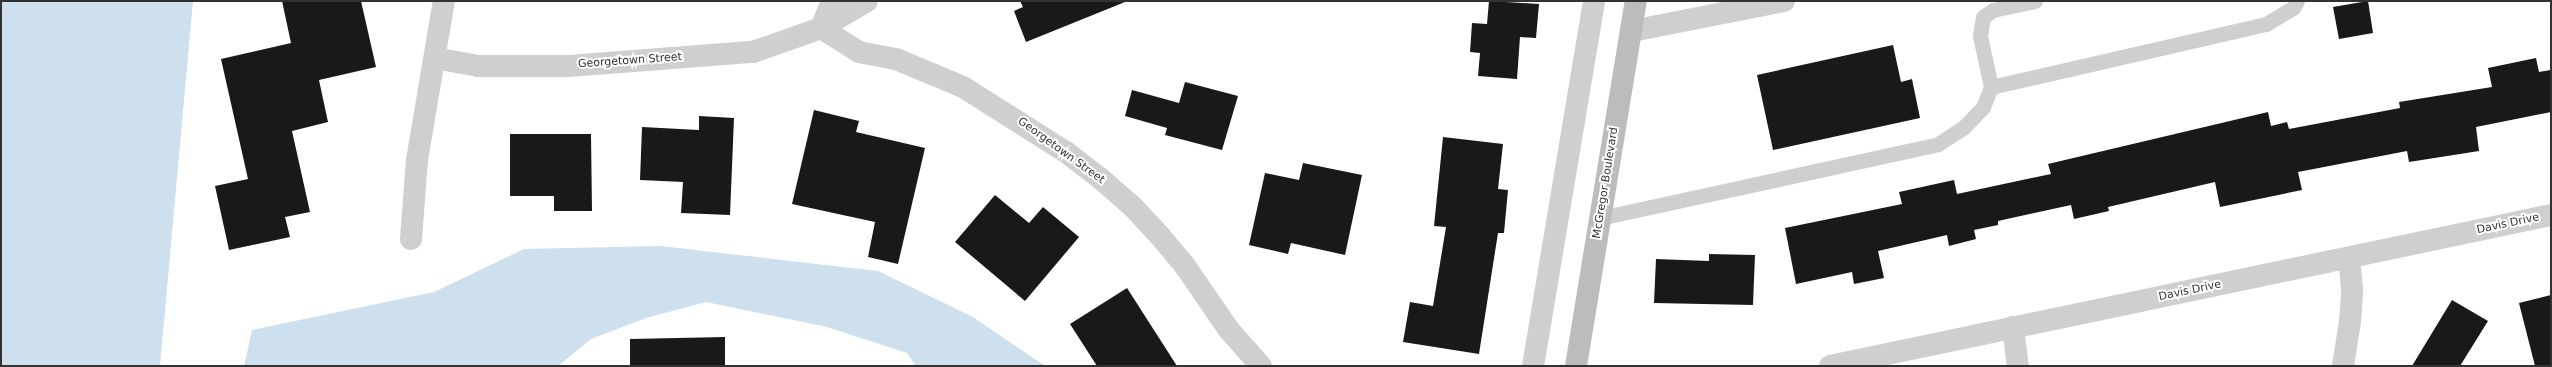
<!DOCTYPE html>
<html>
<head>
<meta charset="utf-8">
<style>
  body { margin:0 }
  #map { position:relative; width:2552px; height:367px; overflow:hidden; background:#fff; font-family:"DejaVu Sans",sans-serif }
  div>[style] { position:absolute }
  .water>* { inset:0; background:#cee0ee }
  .building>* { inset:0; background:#191919 }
  .service>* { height:15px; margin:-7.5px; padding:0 7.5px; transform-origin:7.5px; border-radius:7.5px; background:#cfcfcf }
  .minor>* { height:22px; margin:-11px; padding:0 11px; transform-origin:11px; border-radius:11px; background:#cfcfcf }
  .secondary>* { height:22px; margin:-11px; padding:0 11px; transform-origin:11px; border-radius:11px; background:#bcbcbc }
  span { translate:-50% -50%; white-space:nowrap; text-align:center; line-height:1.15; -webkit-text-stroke:4px #fff; paint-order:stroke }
  .street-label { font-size:11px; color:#323232 }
  .frame { position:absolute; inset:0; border:2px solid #323232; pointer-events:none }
</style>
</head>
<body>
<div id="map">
  <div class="water">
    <i style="clip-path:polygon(1px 1px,193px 1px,160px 366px,1px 366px)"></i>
    <i style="clip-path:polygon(661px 246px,878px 271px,973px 317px,1045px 366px,916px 366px,907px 353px,827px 327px,706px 302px,646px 318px,591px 339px,558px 366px,244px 366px,252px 330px,434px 292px,524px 249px)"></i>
  </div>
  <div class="building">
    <i style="clip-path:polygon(282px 1px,361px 1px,376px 67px,319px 80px,328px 122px,292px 131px,310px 212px,285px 217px,290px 237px,229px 250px,215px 186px,248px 179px,221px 59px,291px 43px)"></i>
    <i style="clip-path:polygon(1020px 1px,1125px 1px,1125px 2px,1026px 42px,1014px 11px,1023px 7px)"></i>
    <i style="clip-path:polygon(1489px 1px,1539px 4px,1536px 38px,1520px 37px,1517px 79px,1478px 76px,1480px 53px,1470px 52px,1472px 23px,1487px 24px)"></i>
    <i style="clip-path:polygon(2368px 1px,2373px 33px,2339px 39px,2333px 7px)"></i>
    <i style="clip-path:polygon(1893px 45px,1901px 82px,1912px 79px,1920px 118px,1773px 150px,1757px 75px)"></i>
    <i style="clip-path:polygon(2536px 58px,2539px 72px,2551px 70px,2551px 112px,2476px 127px,2479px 151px,2409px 162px,2407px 151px,2298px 172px,2302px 190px,2220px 207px,2215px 182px,2108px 207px,2109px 211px,2074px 219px,2071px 205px,1998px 221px,1998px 225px,1974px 230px,1976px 239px,1949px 246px,1947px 235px,1878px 251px,1884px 278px,1854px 284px,1852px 272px,1796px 284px,1785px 228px,1902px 204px,1899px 192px,1954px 180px,1957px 194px,2051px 174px,2048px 164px,2268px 112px,2271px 126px,2287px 122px,2289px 129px,2400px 108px,2399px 102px,2492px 87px,2488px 68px)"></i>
    <i style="clip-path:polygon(1185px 82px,1238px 96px,1222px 150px,1165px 135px,1167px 128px,1125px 116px,1132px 90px,1179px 103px)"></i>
    <i style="clip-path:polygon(814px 110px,859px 121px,856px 132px,925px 148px,898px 264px,868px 257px,875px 222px,792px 204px)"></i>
    <i style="clip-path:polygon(699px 116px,734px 118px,730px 215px,681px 213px,683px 182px,640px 180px,642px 127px,699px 130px)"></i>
    <i style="clip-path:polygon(510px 134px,591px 134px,592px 211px,554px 211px,554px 196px,510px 196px)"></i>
    <i style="clip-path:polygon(1443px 137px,1503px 144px,1498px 189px,1508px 190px,1504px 233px,1498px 233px,1479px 354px,1403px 342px,1410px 302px,1433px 306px,1446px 227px,1434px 226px)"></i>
    <i style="clip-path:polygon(1303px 163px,1362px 175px,1345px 255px,1291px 243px,1288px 254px,1249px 245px,1265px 173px,1299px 180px)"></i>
    <i style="clip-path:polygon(995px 195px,1029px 223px,1043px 207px,1079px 237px,1025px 301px,955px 242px)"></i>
    <i style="clip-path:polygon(1709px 254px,1755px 255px,1753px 305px,1654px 303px,1656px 259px,1709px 261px)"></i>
    <i style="clip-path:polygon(1127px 288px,1177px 366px,1097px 366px,1070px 324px)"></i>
    <i style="clip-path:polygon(2551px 295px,2551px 366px,2535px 366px,2519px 303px)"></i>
    <i style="clip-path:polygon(2452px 300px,2488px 321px,2460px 366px,2412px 366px)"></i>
    <i style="clip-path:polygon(725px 337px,725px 366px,630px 366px,630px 339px)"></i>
  </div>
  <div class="service">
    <i style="left:1991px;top:87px;width:282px;rotate:-12.9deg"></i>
    <i style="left:2266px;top:24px;width:31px;rotate:-31deg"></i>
    <i style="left:2293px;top:8px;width:8px;rotate:-60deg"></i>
    <i style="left:1600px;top:218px;width:346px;rotate:-12.3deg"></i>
    <i style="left:1938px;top:144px;width:30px;rotate:-33deg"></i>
    <i style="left:1963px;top:128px;width:29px;rotate:-46deg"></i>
    <i style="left:1983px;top:107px;width:22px;rotate:-68deg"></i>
    <i style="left:1991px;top:87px;width:52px;rotate:-102.2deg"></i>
    <i style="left:1980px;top:36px;width:19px;rotate:-81deg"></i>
    <i style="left:1983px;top:17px;width:12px;rotate:-35deg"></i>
    <i style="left:1993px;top:10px;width:43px;rotate:-12.1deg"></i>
  </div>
  <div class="minor">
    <i style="left:832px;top:1px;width:29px;rotate:112deg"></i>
    <i style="left:821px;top:28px;width:45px;rotate:32.3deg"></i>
    <i style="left:859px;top:52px;width:38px;rotate:11deg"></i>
    <i style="left:896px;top:59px;width:73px;rotate:22.7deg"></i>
    <i style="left:963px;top:87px;width:122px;rotate:32.3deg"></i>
    <i style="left:1066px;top:152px;width:44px;rotate:37.6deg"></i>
    <i style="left:1101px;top:179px;width:43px;rotate:41.2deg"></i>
    <i style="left:1133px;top:207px;width:40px;rotate:47deg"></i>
    <i style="left:1160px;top:236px;width:39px;rotate:50deg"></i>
    <i style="left:1185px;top:266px;width:78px;rotate:55.5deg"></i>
    <i style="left:1229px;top:330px;width:48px;rotate:48.4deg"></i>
    <i style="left:1632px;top:31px;width:155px;rotate:-11.2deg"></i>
    <i style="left:435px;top:58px;width:44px;rotate:10.5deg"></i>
    <i style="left:478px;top:66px;width:91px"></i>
    <i style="left:569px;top:66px;width:185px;rotate:-4.4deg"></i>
    <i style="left:753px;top:52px;width:72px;rotate:-19.4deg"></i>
    <i style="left:821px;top:28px;width:53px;rotate:-30.4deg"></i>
    <i style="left:411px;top:239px;width:79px;rotate:-85.7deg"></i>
    <i style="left:417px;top:160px;width:161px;rotate:-80.4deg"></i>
    <i style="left:2013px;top:327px;width:39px;rotate:83deg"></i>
    <i style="left:1533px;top:366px;width:370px;rotate:-80.5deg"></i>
    <i style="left:1830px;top:366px;width:737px;rotate:-11.83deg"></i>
    <i style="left:2343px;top:366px;width:45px;rotate:-81deg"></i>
    <i style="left:2350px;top:322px;width:32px;rotate:-86deg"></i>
    <i style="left:2352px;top:290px;width:32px;rotate:-95deg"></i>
  </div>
  <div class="secondary">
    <i style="left:1576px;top:366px;width:370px;rotate:-80.7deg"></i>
  </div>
  <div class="street-label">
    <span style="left:630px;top:61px;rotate:-4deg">Georgetown Street</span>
    <span style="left:1061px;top:151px;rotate:36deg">Georgetown Street</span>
    <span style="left:1606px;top:183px;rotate:-81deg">McGregor Boulevard</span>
    <span style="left:2508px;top:224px;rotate:-12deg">Davis Drive</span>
    <span style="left:2190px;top:291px;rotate:-12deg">Davis Drive</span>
  </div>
  <div class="frame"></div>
</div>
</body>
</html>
